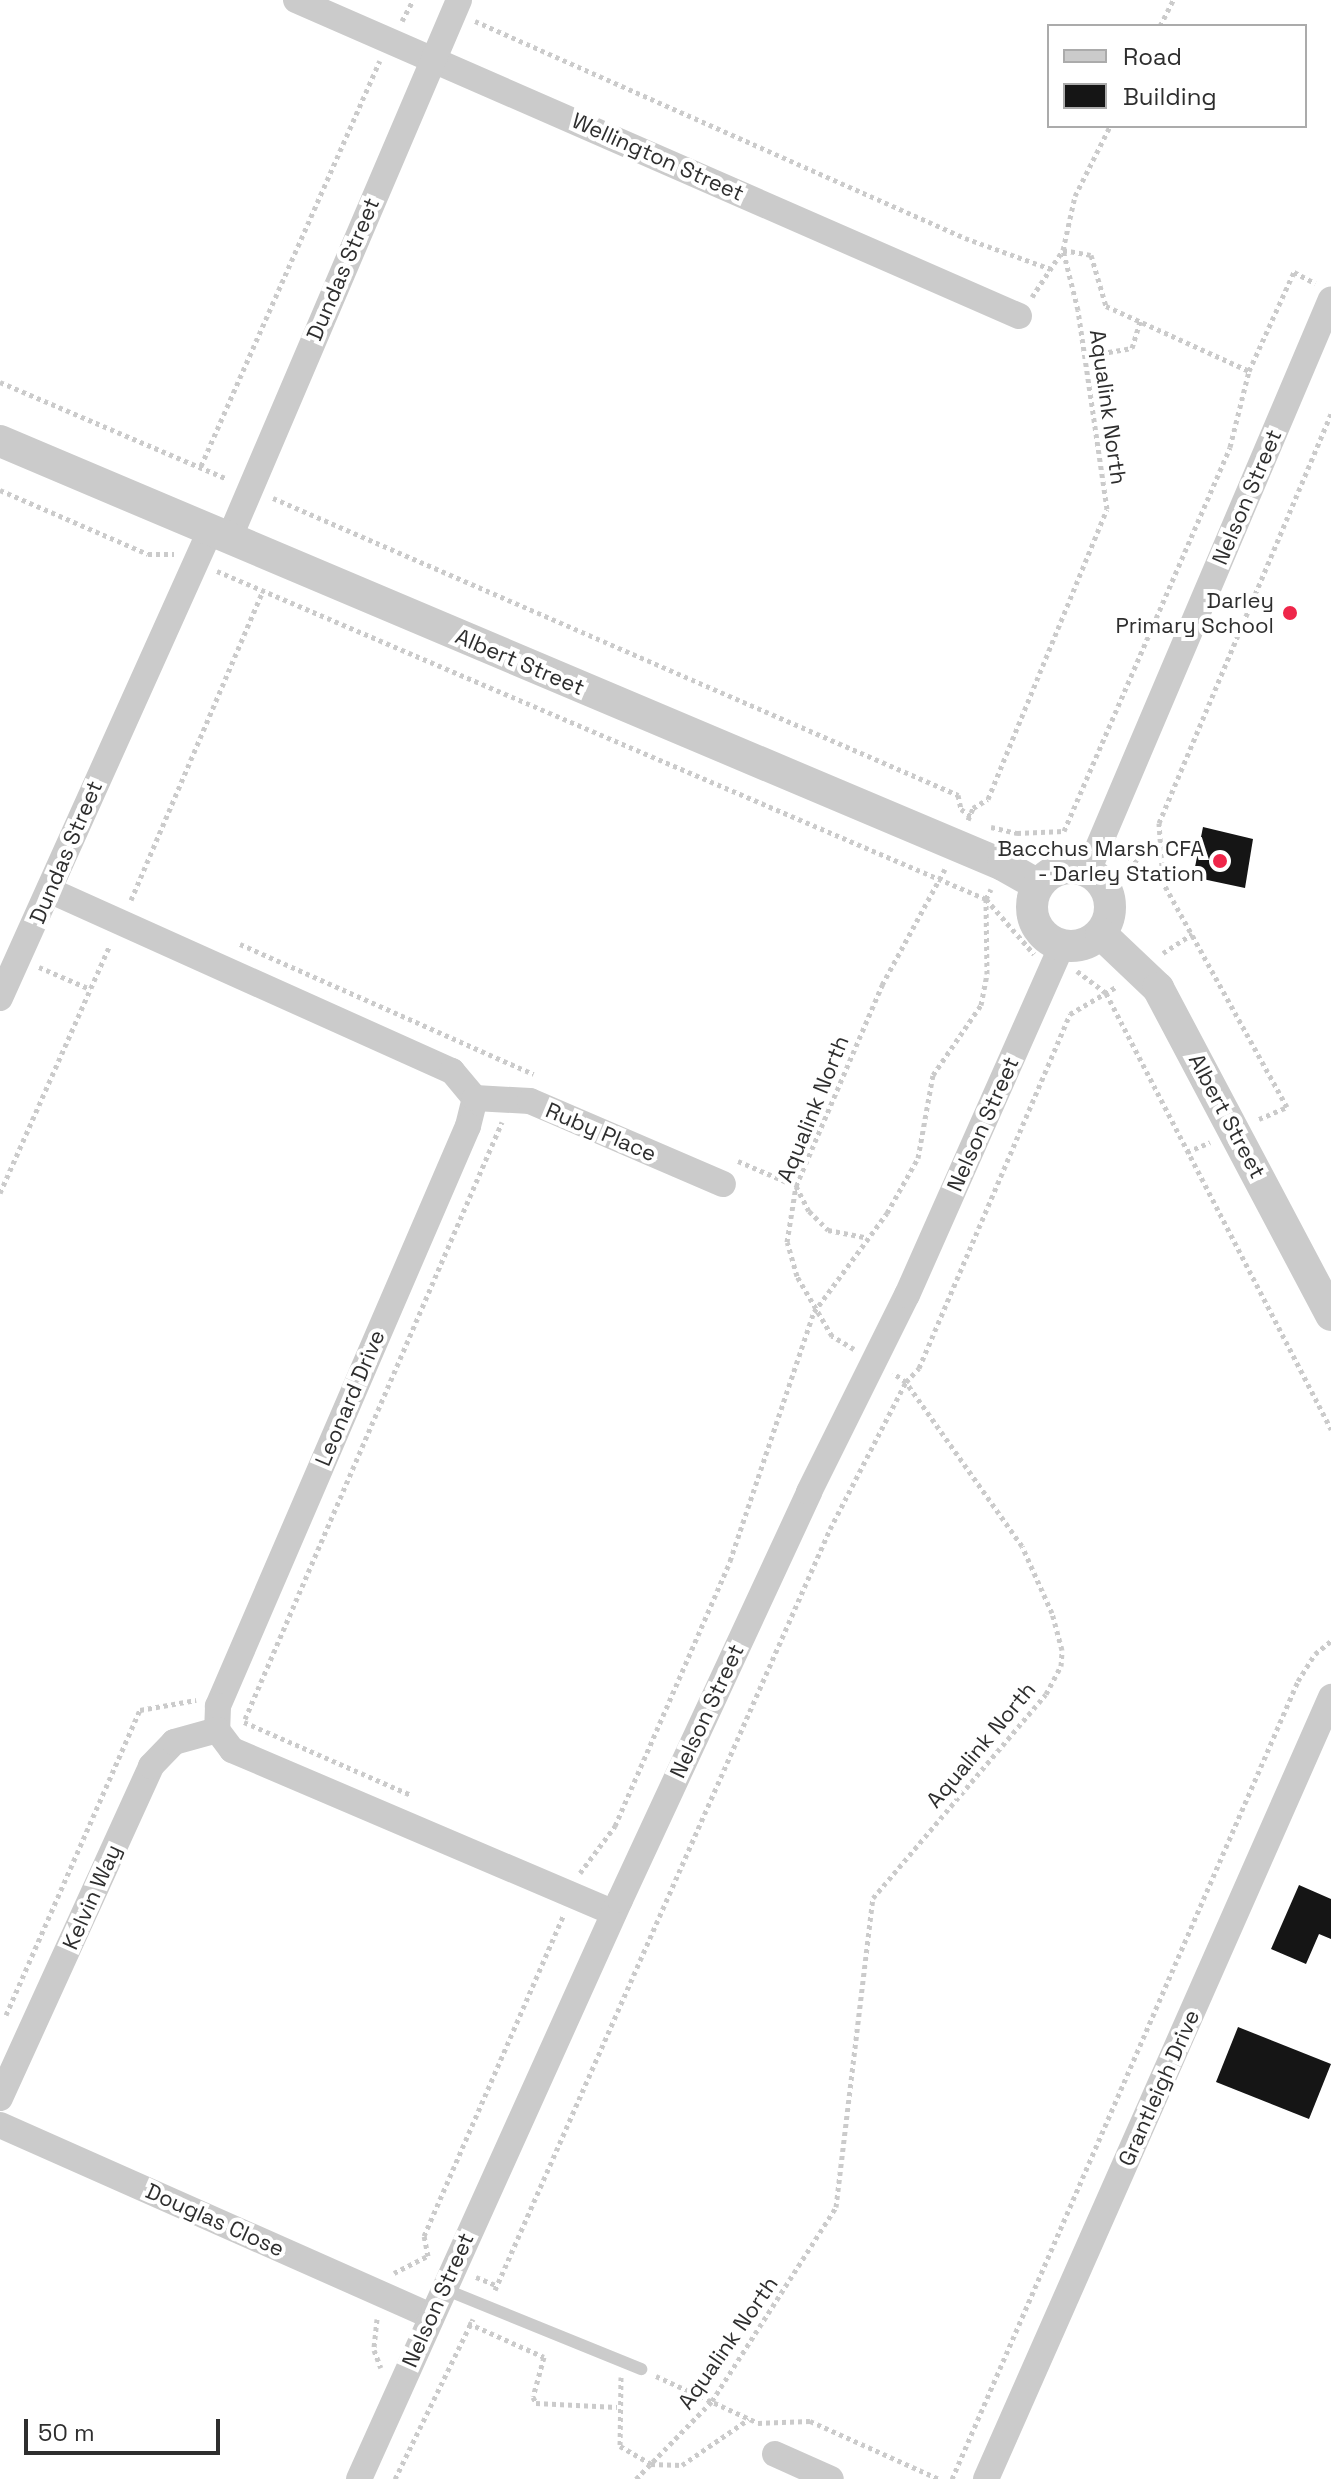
<!DOCTYPE html>
<html>
<head>
<meta charset="utf-8">
<style>
  body { margin:0 }
  #map { position:relative; width:1331px; height:2479px; overflow:hidden; background:#fff; font-family:"Space Grotesk",sans-serif }
  div>[style] { position:absolute }
  .building>* { inset:0; background:#151515 }
  .path>* { height:5px; margin-top:-2.5px; transform-origin:0; background:repeating-linear-gradient(90deg,#cbcbcb 0 4px,transparent 0 8px) }
  .service>* { height:12px; margin:-6px; padding:0 6px; transform-origin:6px; border-radius:6px; background:#cbcbcb }
  .minor>* { height:26px; margin:-13px; padding:0 13px; transform-origin:13px; border-radius:13px; background:#cbcbcb }
  .tertiary>* { height:32px; margin:-16px; padding:0 16px; transform-origin:16px; border-radius:16px; background:#cbcbcb }
  .tertiary>.ring { margin:-16px; padding:0; box-sizing:content-box; background:none; border:32px solid #cbcbcb; border-radius:50% }
  .dots>* { width:22px; height:22px; translate:-50% -50%; box-sizing:border-box; border:4px solid #fff; border-radius:50% }
  span { translate:-50% -50%; white-space:nowrap; text-align:center; line-height:1.15; -webkit-text-stroke:8px #fff; paint-order:stroke }
  .street-label { font-size:22px; color:#2e2e2e }
  .poi-label { font-size:22px; color:#2e2e2e }
  .right { translate:-100% -50%; text-align:right }
  .legend { position:absolute; left:1047px; top:24px; width:260px; height:104px; box-sizing:border-box; background:#fff; border:2px solid #ababab; margin:0; padding:10px 14px; list-style:none; font-size:24px; color:#2e2e2e }
  .legend li { display:flex; align-items:center; gap:16px; height:40px }
  .legend b { width:40px; border:2px solid #ababab }
  .scale { position:absolute; left:24px; top:2419px; width:196px; height:36px; box-sizing:border-box; border:4px solid #2e2e2e; border-top:0; padding-left:10px; font-size:24px; line-height:28px; white-space:nowrap; color:#2e2e2e; -webkit-text-stroke:6px #fff; paint-order:stroke }
</style>
</head>
<body>
<div id="map">
  <div class="building">
    <i style="clip-path:polygon(1203px 827px,1253px 839px,1245px 888px,1193px 877px)"></i>
    <i style="clip-path:polygon(1299px 1885px,1331px 1899px,1331px 1939px,1319px 1934px,1306px 1964px,1271px 1949px)"></i>
    <i style="clip-path:polygon(1238px 2027px,1331px 2064px,1309px 2119px,1216px 2082px)"></i>
  </div>
  <div class="path">
    <i style="left:402px;top:21px;width:24px;rotate:-62deg"></i>
    <i style="left:475px;top:21px;width:536px;rotate:23.89deg"></i>
    <i style="left:965px;top:238px;width:91px;rotate:19.8deg"></i>
    <i style="left:1160px;top:26px;width:29px;rotate:-63deg"></i>
    <i style="left:1032px;top:297px;width:56px;rotate:-56.6deg"></i>
    <i style="left:1063px;top:250px;width:28px;rotate:10deg"></i>
    <i style="left:1091px;top:255px;width:53px;rotate:73.6deg"></i>
    <i style="left:1106px;top:306px;width:157px;rotate:24.4deg"></i>
    <i style="left:1085px;top:356px;width:48px;rotate:-9.7deg"></i>
    <i style="left:1132px;top:348px;width:28px;rotate:-73deg"></i>
    <i style="left:0;top:382px;width:247px;rotate:23.1deg"></i>
    <i style="left:201px;top:466px;width:443px;rotate:-66.2deg"></i>
    <i style="left:0;top:490px;width:161px;rotate:23.4deg"></i>
    <i style="left:148px;top:554px;width:26px"></i>
    <i style="left:273px;top:498px;width:747px;rotate:23.44deg"></i>
    <i style="left:958px;top:795px;width:14px;rotate:78deg"></i>
    <i style="left:961px;top:809px;width:14px;rotate:36deg"></i>
    <i style="left:217px;top:571px;width:836px;rotate:23.1deg"></i>
    <i style="left:986px;top:899px;width:73px;rotate:48.9deg"></i>
    <i style="left:968px;top:820px;width:13px;rotate:-67deg"></i>
    <i style="left:973px;top:808px;width:17px;rotate:-31deg"></i>
    <i style="left:988px;top:799px;width:313px;rotate:-67.7deg"></i>
    <i style="left:1107px;top:509px;width:201px;rotate:-98.3deg"></i>
    <i style="left:1078px;top:310px;width:62px;rotate:-104deg"></i>
    <i style="left:1063px;top:250px;width:55px;rotate:-77.5deg"></i>
    <i style="left:1075px;top:196px;width:78px;rotate:-63.4deg"></i>
    <i style="left:991px;top:827px;width:27px;rotate:13deg"></i>
    <i style="left:1017px;top:833px;width:47px;rotate:-2.4deg"></i>
    <i style="left:1064px;top:831px;width:418px;rotate:-66.6deg"></i>
    <i style="left:1230px;top:447px;width:78px;rotate:-76deg"></i>
    <i style="left:1249px;top:371px;width:109px;rotate:-65.6deg"></i>
    <i style="left:1294px;top:272px;width:24px;rotate:28deg"></i>
    <i style="left:1121px;top:851px;width:50px;rotate:36.9deg"></i>
    <i style="left:131px;top:900px;width:337px;rotate:-66.9deg"></i>
    <i style="left:240px;top:944px;width:321px;rotate:23.9deg"></i>
    <i style="left:1163px;top:953px;width:35px;rotate:-33deg"></i>
    <i style="left:39px;top:967px;width:56px;rotate:23.3deg"></i>
    <i style="left:1077px;top:971px;width:36px;rotate:37deg"></i>
    <i style="left:1106px;top:993px;width:491px;rotate:62.7deg"></i>
    <i style="left:1259px;top:1119px;width:30px;rotate:-23deg"></i>
    <i style="left:1287px;top:1107px;width:257px;rotate:-118.9deg"></i>
    <i style="left:1163px;top:882px;width:59px;rotate:-93.9deg"></i>
    <i style="left:1159px;top:823px;width:444px;rotate:-67.2deg"></i>
    <i style="left:1187px;top:1152px;width:25px;rotate:-23deg"></i>
    <i style="left:738px;top:1161px;width:63px;rotate:23.3deg"></i>
    <i style="left:796px;top:1186px;width:28px;rotate:63deg"></i>
    <i style="left:809px;top:1211px;width:27px;rotate:45deg"></i>
    <i style="left:828px;top:1230px;width:38px;rotate:11deg"></i>
    <i style="left:0;top:1193px;width:271px;rotate:-66.1deg"></i>
    <i style="left:854px;top:1349px;width:26px;rotate:-149deg"></i>
    <i style="left:832px;top:1336px;width:69px;rotate:-120.3deg"></i>
    <i style="left:797px;top:1276px;width:35px;rotate:-106deg"></i>
    <i style="left:787px;top:1242px;width:57px;rotate:-80.9deg"></i>
    <i style="left:796px;top:1186px;width:219px;rotate:-66.8deg"></i>
    <i style="left:882px;top:985px;width:132px;rotate:-61.5deg"></i>
    <i style="left:245px;top:1719px;width:650px;rotate:-66.71deg"></i>
    <i style="left:244px;top:1722px;width:182px;rotate:23.6deg"></i>
    <i style="left:580px;top:1873px;width:59px;rotate:-53.3deg"></i>
    <i style="left:615px;top:1826px;width:289px;rotate:-66.5deg"></i>
    <i style="left:730px;top:1561px;width:263px;rotate:-71.4deg"></i>
    <i style="left:814px;top:1312px;width:123px;rotate:-53.6deg"></i>
    <i style="left:887px;top:1213px;width:63px;rotate:-60.6deg"></i>
    <i style="left:918px;top:1158px;width:84px;rotate:-79.8deg"></i>
    <i style="left:933px;top:1075px;width:85px;rotate:-55.6deg"></i>
    <i style="left:981px;top:1005px;width:32px;rotate:-79deg"></i>
    <i style="left:987px;top:974px;width:75px;rotate:-90.8deg"></i>
    <i style="left:986px;top:899px;width:11px;rotate:-63deg"></i>
    <i style="left:6px;top:2015px;width:333px;rotate:-66.3deg"></i>
    <i style="left:140px;top:1710px;width:57px;rotate:-10.1deg"></i>
    <i style="left:428px;top:2256px;width:20px;rotate:-101deg"></i>
    <i style="left:424px;top:2236px;width:349px;rotate:-66.5deg"></i>
    <i style="left:394px;top:2273px;width:38px;rotate:-27deg"></i>
    <i style="left:476px;top:2277px;width:22px;rotate:22deg"></i>
    <i style="left:495px;top:2290px;width:831px;rotate:-66.24deg"></i>
    <i style="left:830px;top:1529px;width:165px;rotate:-62.7deg"></i>
    <i style="left:906px;top:1382px;width:19px;rotate:-47deg"></i>
    <i style="left:919px;top:1368px;width:385px;rotate:-66.9deg"></i>
    <i style="left:1070px;top:1014px;width:53px;rotate:-30.4deg"></i>
    <i style="left:377px;top:2319px;width:31px;rotate:96deg"></i>
    <i style="left:374px;top:2350px;width:19px;rotate:69deg"></i>
    <i style="left:468px;top:2323px;width:83px;rotate:24.1deg"></i>
    <i style="left:544px;top:2357px;width:41px;rotate:105.4deg"></i>
    <i style="left:533px;top:2397px;width:7px;rotate:63deg"></i>
    <i style="left:536px;top:2403px;width:81px;rotate:2.8deg"></i>
    <i style="left:656px;top:2376px;width:112px;rotate:24.7deg"></i>
    <i style="left:758px;top:2423px;width:52px;rotate:-2.2deg"></i>
    <i style="left:810px;top:2421px;width:141px;rotate:24.2deg"></i>
    <i style="left:621px;top:2377px;width:69px;rotate:90.8deg"></i>
    <i style="left:620px;top:2446px;width:36px;rotate:30deg"></i>
    <i style="left:651px;top:2464px;width:31px;rotate:2deg"></i>
    <i style="left:682px;top:2465px;width:81px;rotate:-34.5deg"></i>
    <i style="left:395px;top:2479px;width:178px;rotate:-64deg"></i>
    <i style="left:636px;top:2479px;width:109px;rotate:-45.7deg"></i>
    <i style="left:712px;top:2401px;width:230px;rotate:-57.4deg"></i>
    <i style="left:836px;top:2207px;width:311px;rotate:-83.2deg"></i>
    <i style="left:873px;top:1898px;width:267px;rotate:-49.7deg"></i>
    <i style="left:1046px;top:1694px;width:32px;rotate:-62deg"></i>
    <i style="left:1061px;top:1666px;width:16px;rotate:-86deg"></i>
    <i style="left:1062px;top:1650px;width:38px;rotate:-105deg"></i>
    <i style="left:1052px;top:1613px;width:73px;rotate:-114.1deg"></i>
    <i style="left:1022px;top:1546px;width:201px;rotate:-125.3deg"></i>
    <i style="left:906px;top:1382px;width:16px;rotate:-145deg"></i>
    <i style="left:952px;top:2479px;width:870px;rotate:-66.56deg"></i>
    <i style="left:1298px;top:1681px;width:32px;rotate:-58deg"></i>
    <i style="left:1315px;top:1654px;width:21px;rotate:-39deg"></i>
  </div>
  <div class="service">
    <i style="left:444px;top:2289px;width:213px;rotate:22.1deg"></i>
  </div>
  <div class="minor">
    <i style="left:296px;top:0;width:789px;rotate:23.61deg"></i>
    <i style="left:229px;top:539px;width:586px;rotate:-66.89deg"></i>
    <i style="left:1088px;top:871px;width:621px;rotate:-66.98deg"></i>
    <i style="left:51px;top:891px;width:440px;rotate:24.2deg"></i>
    <i style="left:452px;top:1071px;width:35px;rotate:50deg"></i>
    <i style="left:475px;top:1098px;width:29px;rotate:104deg"></i>
    <i style="left:468px;top:1126px;width:632px;rotate:113.32deg"></i>
    <i style="left:218px;top:1706px;width:24px;rotate:92deg"></i>
    <i style="left:217px;top:1730px;width:25px;rotate:53deg"></i>
    <i style="left:232px;top:1750px;width:415px;rotate:23.1deg"></i>
    <i style="left:0;top:998px;width:512px;rotate:-65.79deg"></i>
    <i style="left:475px;top:1098px;width:55px;rotate:3.1deg"></i>
    <i style="left:530px;top:1101px;width:210px;rotate:23.3deg"></i>
    <i style="left:0;top:2098px;width:365px;rotate:-65.5deg"></i>
    <i style="left:151px;top:1766px;width:33px;rotate:-46deg"></i>
    <i style="left:174px;top:1742px;width:45px;rotate:-15.6deg"></i>
    <i style="left:0;top:2125px;width:471px;rotate:23.9deg"></i>
    <i style="left:775px;top:2454px;width:61px;rotate:24.1deg"></i>
    <i style="left:359px;top:2479px;width:635px;rotate:-65.74deg"></i>
    <i style="left:620px;top:1900px;width:450px;rotate:-65.1deg"></i>
    <i style="left:809px;top:1492px;width:220px;rotate:-63.6deg"></i>
    <i style="left:907px;top:1295px;width:382px;rotate:-66.1deg"></i>
    <i style="left:986px;top:2479px;width:855px;rotate:-66.19deg"></i>
  </div>
  <div class="tertiary">
    <i style="left:0;top:441px;width:1089px;rotate:22.92deg"></i>
    <i style="left:1003px;top:865px;width:40px;rotate:29.7deg"></i>
    <i class="ring" style="left:1032px;top:868px;width:46px;height:46px"></i>
    <i style="left:1101px;top:934px;width:79px;rotate:43.5deg"></i>
    <i style="left:1158px;top:988px;width:370px;rotate:62.1deg"></i>
  </div>
  <div class="dots">
    <i style="left:1290px;top:613px;background:#ef264a"></i>
    <i style="left:1220px;top:861px;background:#ef264a"></i>
  </div>
  <div class="street-label">
    <span style="left:658px;top:157px;rotate:24deg">Wellington Street</span>
    <span style="left:343px;top:269px;rotate:-67deg">Dundas Street</span>
    <span style="left:1108px;top:407px;rotate:82deg">Aqualink North</span>
    <span style="left:1247px;top:497px;rotate:-67deg">Nelson Street</span>
    <span style="left:520px;top:662px;rotate:23deg">Albert Street</span>
    <span style="left:66px;top:852px;rotate:-67deg">Dundas Street</span>
    <span style="left:813px;top:1109px;rotate:-68deg">Aqualink North</span>
    <span style="left:1227px;top:1116px;rotate:62deg">Albert Street</span>
    <span style="left:983px;top:1124px;rotate:-66deg">Nelson Street</span>
    <span style="left:601px;top:1132px;rotate:23deg">Ruby Place</span>
    <span style="left:350px;top:1398px;rotate:-67deg">Leonard Drive</span>
    <span style="left:707px;top:1711px;rotate:-65deg">Nelson Street</span>
    <span style="left:981px;top:1745px;rotate:-50deg">Aqualink North</span>
    <span style="left:92px;top:1897px;rotate:-66deg">Kelvin Way</span>
    <span style="left:1159px;top:2088px;rotate:-66deg">Grantleigh Drive</span>
    <span style="left:215px;top:2220px;rotate:24deg">Douglas Close</span>
    <span style="left:438px;top:2300px;rotate:-66deg">Nelson Street</span>
    <span style="left:728px;top:2343px;rotate:-55deg">Aqualink North</span>
  </div>
  <div class="poi-label">
    <span class="right" style="left:1274px;top:613px">Darley<br>Primary School</span>
    <span class="right" style="left:1204px;top:861px">Bacchus Marsh CFA<br>- Darley Station</span>
  </div>
  <ul class="legend">
  <li><b style="height:10px;background:#cbcbcb"></b>Road</li>
  <li><b style="height:22px;background:#151515"></b>Building</li>
  </ul>
  <div class="scale">50 m</div>
</div>
</body>
</html>
